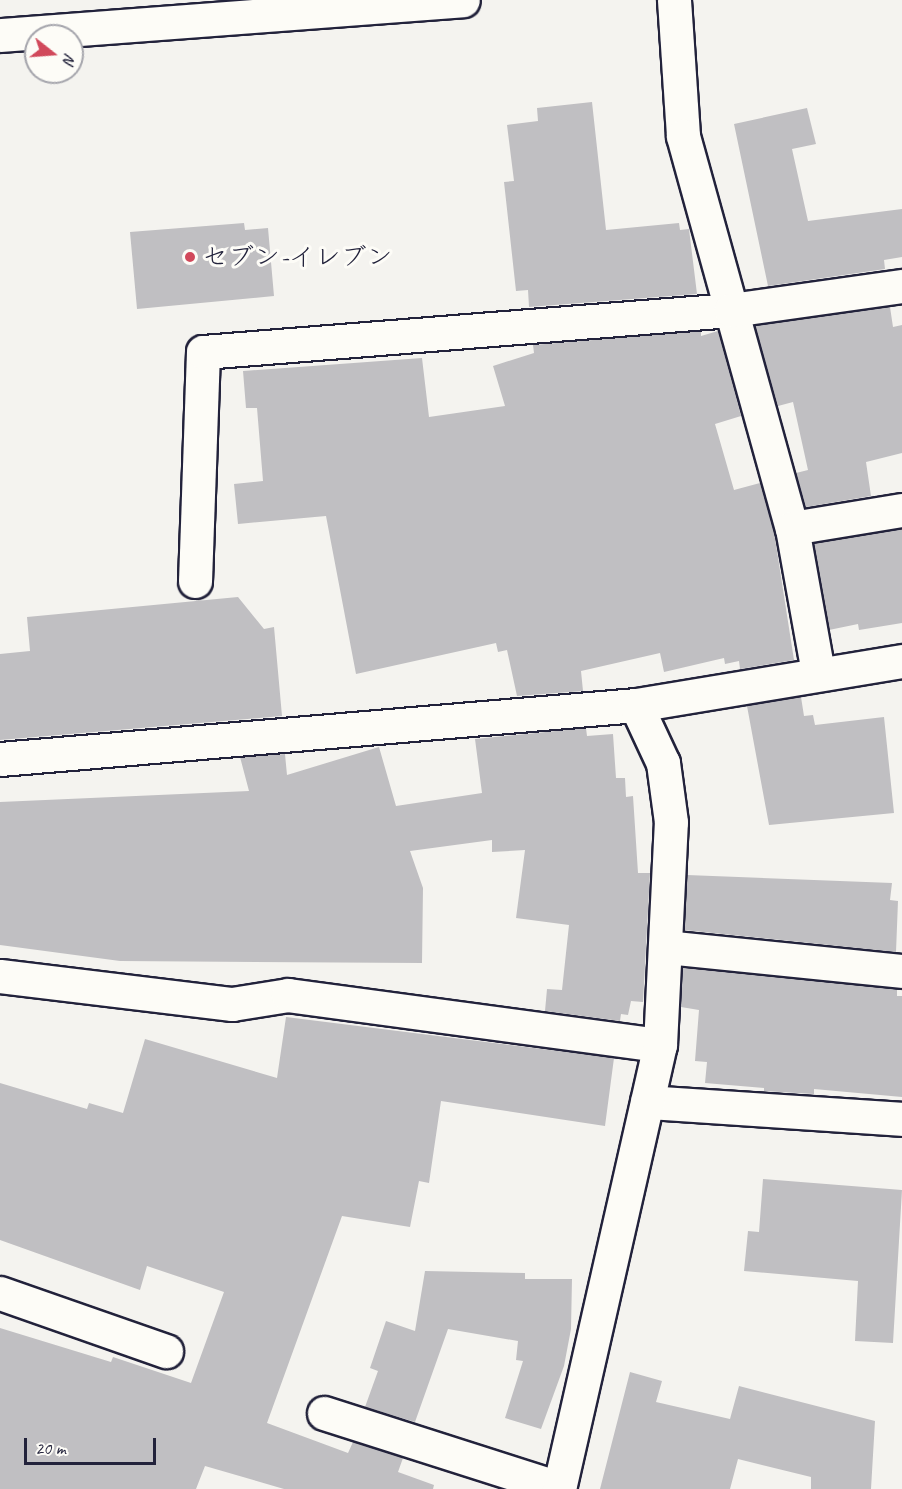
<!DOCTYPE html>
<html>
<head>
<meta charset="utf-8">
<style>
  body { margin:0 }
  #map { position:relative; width:902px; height:1489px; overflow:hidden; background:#f4f3ef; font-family:Caveat,"Klee One",sans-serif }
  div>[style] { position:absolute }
  .building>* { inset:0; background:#c0bfc2 }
  .roads { filter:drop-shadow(2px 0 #22223b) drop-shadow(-2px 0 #22223b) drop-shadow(0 2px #22223b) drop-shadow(0 -2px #22223b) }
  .minor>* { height:33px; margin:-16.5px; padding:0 16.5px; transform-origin:16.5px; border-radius:16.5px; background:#fdfcf7 }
  .dots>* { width:16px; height:16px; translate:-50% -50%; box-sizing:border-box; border:3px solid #fdfcf7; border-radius:50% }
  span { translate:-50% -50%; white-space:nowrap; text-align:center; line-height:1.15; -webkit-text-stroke:6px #fdfcf7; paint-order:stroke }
  .poi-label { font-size:26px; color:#22223b }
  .left { translate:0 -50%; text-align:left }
  .north { position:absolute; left:24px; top:24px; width:60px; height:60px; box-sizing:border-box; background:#fdfcf7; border:2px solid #a5a5ac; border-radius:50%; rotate:107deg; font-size:16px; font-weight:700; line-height:24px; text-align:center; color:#22223b }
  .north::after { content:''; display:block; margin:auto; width:21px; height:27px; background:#d1495b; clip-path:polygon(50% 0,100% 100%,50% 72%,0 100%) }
  .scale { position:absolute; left:24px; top:1438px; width:132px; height:27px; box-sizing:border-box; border:3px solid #22223b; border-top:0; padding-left:8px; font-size:18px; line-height:21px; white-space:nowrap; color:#22223b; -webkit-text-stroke:4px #fdfcf7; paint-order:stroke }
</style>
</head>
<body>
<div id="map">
  <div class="building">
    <i style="clip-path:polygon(592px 102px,606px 230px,679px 223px,680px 230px,689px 229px,697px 294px,529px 307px,528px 290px,516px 291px,504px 182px,514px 181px,507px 125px,538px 121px,537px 108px)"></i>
    <i style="clip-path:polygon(807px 108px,816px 144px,792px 149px,808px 221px,902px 209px,902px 257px,884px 260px,885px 269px,768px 286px,734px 124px)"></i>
    <i style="clip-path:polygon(244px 223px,245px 230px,268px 228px,274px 296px,137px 309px,130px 232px)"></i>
    <i style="clip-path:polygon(890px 307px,893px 327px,902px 325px,902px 453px,866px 462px,871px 496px,806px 507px,796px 473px,808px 470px,793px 402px,778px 406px,755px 326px)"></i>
    <i style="clip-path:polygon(701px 331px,701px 336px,718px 331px,741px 416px,715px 424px,734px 490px,760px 483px,774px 532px,794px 660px,740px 669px,739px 661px,725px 664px,724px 658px,664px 672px,660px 653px,581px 671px,583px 691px,517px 696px,507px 650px,498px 652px,496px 643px,356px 674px,326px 516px,238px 524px,234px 484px,263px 481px,257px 408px,246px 408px,243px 371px,422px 358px,429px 417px,505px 406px,493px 366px,534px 353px,533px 345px)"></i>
    <i style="clip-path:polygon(902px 529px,902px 623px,859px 630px,858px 624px,829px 630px,814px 543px)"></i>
    <i style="clip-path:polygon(238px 597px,264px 629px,274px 627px,282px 716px,0 740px,0 654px,30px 651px,27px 617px)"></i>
    <i style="clip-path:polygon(801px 697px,804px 716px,813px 715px,815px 725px,884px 717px,894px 813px,769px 825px,747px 706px)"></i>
    <i style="clip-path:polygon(586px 728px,587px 736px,613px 734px,616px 778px,625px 778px,626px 797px,633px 796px,638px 873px,650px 873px,643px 1002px,631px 1001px,628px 1015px,621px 1014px,620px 1021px,545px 1011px,547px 989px,562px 990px,569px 925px,516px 918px,525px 850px,492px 852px,492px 840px,410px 851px,423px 888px,422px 963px,120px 961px,0 945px,0 802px,249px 791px,240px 757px,285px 754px,287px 775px,379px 747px,396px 806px,482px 793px,475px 739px)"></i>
    <i style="clip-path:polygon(687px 875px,892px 883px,890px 900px,898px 901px,896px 952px,684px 930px)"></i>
    <i style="clip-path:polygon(683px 968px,897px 989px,897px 996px,902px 996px,902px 1097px,814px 1089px,814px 1094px,764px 1091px,764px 1088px,705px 1083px,707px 1062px,695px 1061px,699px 1010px,681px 1007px)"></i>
    <i style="clip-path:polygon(286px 1017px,614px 1058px,605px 1126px,441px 1101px,429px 1183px,419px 1181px,410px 1227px,342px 1216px,267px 1423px,348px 1453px,353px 1442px,403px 1458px,398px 1472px,434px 1485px,433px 1489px,284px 1489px,205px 1466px,196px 1489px,0 1489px,0 1328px,111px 1362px,113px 1357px,191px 1383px,224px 1292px,147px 1266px,140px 1290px,0 1240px,0 1083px,87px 1109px,89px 1103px,123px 1113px,145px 1039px,277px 1078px)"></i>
    <i style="clip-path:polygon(763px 1179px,902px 1190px,893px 1343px,855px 1341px,858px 1281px,744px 1271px,748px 1231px,759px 1232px)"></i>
    <i style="clip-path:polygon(425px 1271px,525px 1273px,525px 1279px,572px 1279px,571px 1329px,564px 1366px,541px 1429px,505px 1418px,523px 1361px,516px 1360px,518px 1341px,448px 1329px,415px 1422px,365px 1407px,378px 1371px,370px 1368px,386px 1321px,415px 1331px)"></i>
    <i style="clip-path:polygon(630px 1372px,662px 1381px,656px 1402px,730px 1419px,739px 1386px,875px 1421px,871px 1489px,811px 1489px,811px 1477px,738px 1459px,730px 1489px,600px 1489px)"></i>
  </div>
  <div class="roads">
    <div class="minor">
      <i style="left:674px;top:0;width:136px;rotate:86.2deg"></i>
      <i style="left:683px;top:136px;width:407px;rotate:74.5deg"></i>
      <i style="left:792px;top:528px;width:147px;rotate:79.8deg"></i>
      <i style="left:0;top:35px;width:464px;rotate:-4.3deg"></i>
      <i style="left:792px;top:528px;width:111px;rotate:-9.3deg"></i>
      <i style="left:195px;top:581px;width:229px;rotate:-88deg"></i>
      <i style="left:203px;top:352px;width:530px;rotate:-4.55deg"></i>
      <i style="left:731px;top:310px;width:173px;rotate:-8deg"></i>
      <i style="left:0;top:759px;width:638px;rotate:-4.85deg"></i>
      <i style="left:636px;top:705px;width:270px;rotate:-9.4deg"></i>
      <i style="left:666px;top:947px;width:237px;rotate:5.8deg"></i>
      <i style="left:0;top:976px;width:234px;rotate:6.9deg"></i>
      <i style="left:232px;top:1004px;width:57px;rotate:-9.1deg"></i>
      <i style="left:288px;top:995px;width:375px;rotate:7.7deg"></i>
      <i style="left:647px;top:1102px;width:256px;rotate:3.8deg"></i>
      <i style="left:0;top:1293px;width:176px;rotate:19.3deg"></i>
      <i style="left:324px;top:1413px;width:247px;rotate:17.7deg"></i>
      <i style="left:559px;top:1489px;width:455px;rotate:-77.2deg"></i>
      <i style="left:660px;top:1045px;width:223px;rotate:-87.2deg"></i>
      <i style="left:671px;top:822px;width:60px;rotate:-97.7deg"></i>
      <i style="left:663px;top:763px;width:64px;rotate:-115deg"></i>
    </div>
  </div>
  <div class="dots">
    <i style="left:190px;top:257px;background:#d1495b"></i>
  </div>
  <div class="poi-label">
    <span class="left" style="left:202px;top:257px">セブン-イレブン</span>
  </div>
  <div class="north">N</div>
  <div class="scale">20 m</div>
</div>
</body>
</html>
